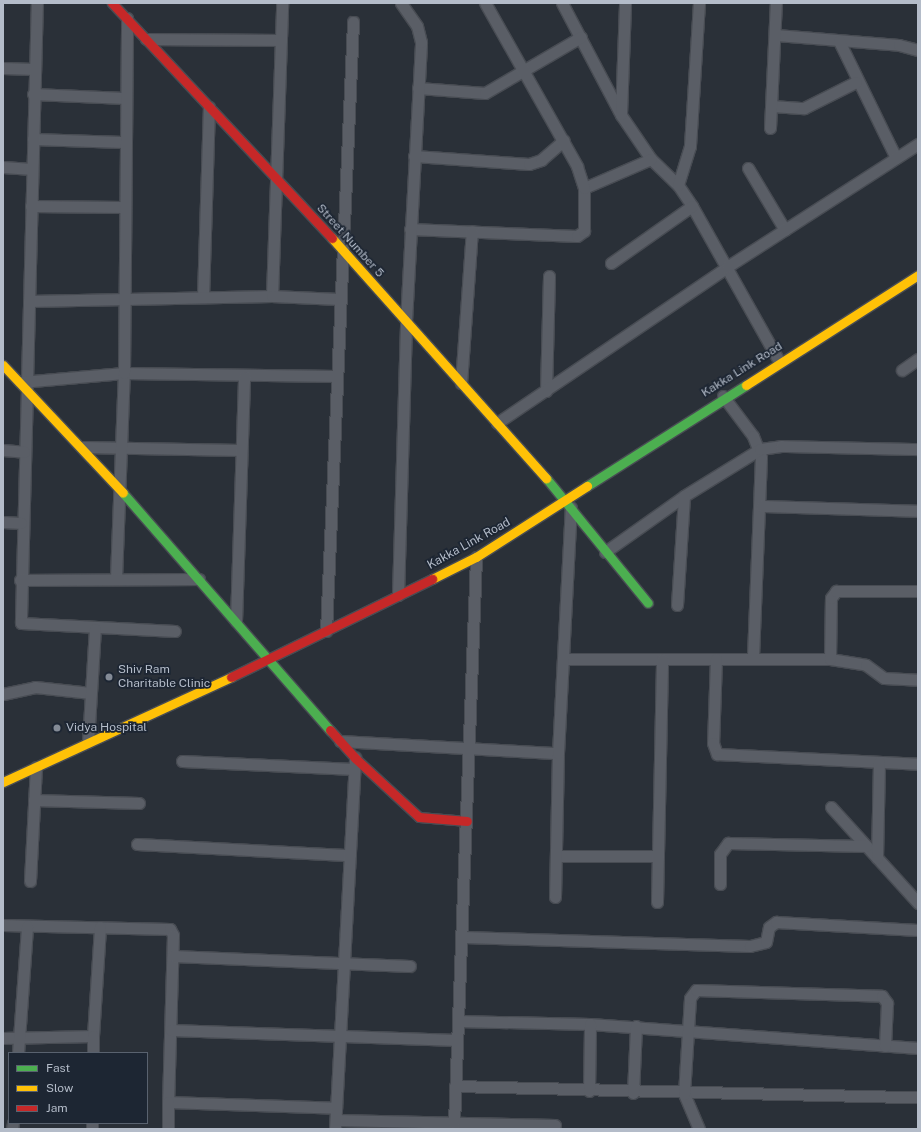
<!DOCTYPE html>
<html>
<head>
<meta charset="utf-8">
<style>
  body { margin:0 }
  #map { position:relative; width:921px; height:1132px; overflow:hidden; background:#2a3038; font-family:"Public Sans",sans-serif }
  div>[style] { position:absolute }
  .roads { filter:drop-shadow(1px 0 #484c53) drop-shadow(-1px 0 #484c53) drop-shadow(0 1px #484c53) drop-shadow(0 -1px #484c53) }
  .street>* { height:11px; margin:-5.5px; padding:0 5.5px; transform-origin:5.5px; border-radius:5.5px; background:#5a5e66 }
  .fast>* { height:9px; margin:-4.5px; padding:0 4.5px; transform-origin:4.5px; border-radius:4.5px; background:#4caf50 }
  .slow>* { height:9px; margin:-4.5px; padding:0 4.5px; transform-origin:4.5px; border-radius:4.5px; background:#ffc107 }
  .jam>* { height:9px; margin:-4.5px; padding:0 4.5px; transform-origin:4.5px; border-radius:4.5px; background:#c62828 }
  .dots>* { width:11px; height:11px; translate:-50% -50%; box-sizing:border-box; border:2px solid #1d2633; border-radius:50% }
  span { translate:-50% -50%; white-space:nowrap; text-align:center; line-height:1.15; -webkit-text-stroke:3.5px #1d2633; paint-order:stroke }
  .street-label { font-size:12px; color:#b4bcc9 }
  .poi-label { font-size:12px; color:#b4bcc9 }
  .left { translate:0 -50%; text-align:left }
  .frame { position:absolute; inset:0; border:4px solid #b4bcc9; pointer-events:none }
  .legend { position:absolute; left:8px; top:1052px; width:140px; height:72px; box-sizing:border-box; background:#1d2633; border:1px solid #59626f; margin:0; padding:5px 7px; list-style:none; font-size:12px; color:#b4bcc9 }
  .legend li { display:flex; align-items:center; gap:8px; height:20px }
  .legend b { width:20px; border:1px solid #59626f }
</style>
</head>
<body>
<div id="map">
  <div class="roads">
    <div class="street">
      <i style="left:562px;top:3px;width:127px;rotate:62.2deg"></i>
      <i style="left:621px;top:115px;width:53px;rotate:55.7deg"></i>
      <i style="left:651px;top:159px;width:37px;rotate:44deg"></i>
      <i style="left:678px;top:185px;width:25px;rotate:56deg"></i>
      <i style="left:692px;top:206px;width:178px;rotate:60.7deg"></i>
      <i style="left:776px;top:35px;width:123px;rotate:4.6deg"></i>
      <i style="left:899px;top:45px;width:20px;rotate:15deg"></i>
      <i style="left:146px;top:39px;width:135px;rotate:0.4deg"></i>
      <i style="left:839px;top:41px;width:130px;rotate:64deg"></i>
      <i style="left:3px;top:68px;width:31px;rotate:2deg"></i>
      <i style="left:418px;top:88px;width:67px;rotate:4.3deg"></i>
      <i style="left:485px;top:93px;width:111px;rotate:-30.3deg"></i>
      <i style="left:33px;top:94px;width:92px;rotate:2.5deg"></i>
      <i style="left:772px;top:106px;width:32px;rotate:4deg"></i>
      <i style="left:804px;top:108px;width:58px;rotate:-26.6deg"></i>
      <i style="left:621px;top:114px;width:111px;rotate:-87.9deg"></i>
      <i style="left:770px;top:128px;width:125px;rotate:-87.3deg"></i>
      <i style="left:33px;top:139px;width:90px;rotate:1.9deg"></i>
      <i style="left:414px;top:156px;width:115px;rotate:4deg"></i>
      <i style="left:529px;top:164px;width:13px;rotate:-18deg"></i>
      <i style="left:541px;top:160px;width:30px;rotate:-41deg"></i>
      <i style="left:3px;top:167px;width:29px;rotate:4deg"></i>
      <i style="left:748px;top:168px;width:72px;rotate:59.2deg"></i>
      <i style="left:678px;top:185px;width:41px;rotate:-72.9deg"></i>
      <i style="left:690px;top:146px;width:143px;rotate:-86.4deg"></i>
      <i style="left:584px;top:188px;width:73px;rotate:-23.4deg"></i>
      <i style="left:31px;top:206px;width:92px;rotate:0.6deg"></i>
      <i style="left:410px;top:229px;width:167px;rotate:2.4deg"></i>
      <i style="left:577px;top:236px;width:9px;rotate:-36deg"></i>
      <i style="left:584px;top:231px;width:43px;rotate:-90deg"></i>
      <i style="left:584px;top:188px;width:23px;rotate:-108deg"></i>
      <i style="left:577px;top:166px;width:187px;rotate:-119.4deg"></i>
      <i style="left:611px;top:263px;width:99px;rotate:-35.1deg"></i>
      <i style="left:272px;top:296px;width:293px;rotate:-88deg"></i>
      <i style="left:203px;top:297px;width:190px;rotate:-88.2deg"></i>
      <i style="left:29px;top:301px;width:243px;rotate:-1.2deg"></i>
      <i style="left:272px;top:296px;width:67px;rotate:2.6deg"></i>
      <i style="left:902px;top:370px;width:19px;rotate:-35deg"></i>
      <i style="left:27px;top:381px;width:378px;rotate:-88.5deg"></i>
      <i style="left:21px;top:382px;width:103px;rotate:-5deg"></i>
      <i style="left:124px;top:373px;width:212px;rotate:0.8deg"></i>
      <i style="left:461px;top:383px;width:152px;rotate:-85.9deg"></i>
      <i style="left:27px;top:389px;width:234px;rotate:91.5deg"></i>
      <i style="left:21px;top:623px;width:154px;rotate:3deg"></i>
      <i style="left:546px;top:391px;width:115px;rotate:-88.5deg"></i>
      <i style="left:723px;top:396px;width:50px;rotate:53.1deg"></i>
      <i style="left:753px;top:436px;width:22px;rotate:69deg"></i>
      <i style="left:761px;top:457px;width:202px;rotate:92.3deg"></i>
      <i style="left:497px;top:423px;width:278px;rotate:-34.1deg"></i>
      <i style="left:727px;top:267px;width:227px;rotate:-32.8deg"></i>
      <i style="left:83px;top:447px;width:157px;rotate:1.1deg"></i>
      <i style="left:3px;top:450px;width:21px;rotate:5deg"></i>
      <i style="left:761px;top:506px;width:157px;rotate:1.8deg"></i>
      <i style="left:3px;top:522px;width:18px;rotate:3deg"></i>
      <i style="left:605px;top:552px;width:97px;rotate:-35.3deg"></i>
      <i style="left:684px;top:496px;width:89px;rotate:-31.7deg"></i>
      <i style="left:760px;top:449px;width:21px;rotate:-8deg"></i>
      <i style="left:781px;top:446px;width:137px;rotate:1.3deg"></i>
      <i style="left:116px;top:578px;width:205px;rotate:-87.8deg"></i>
      <i style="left:124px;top:373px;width:355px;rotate:-89.5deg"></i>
      <i style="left:20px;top:580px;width:179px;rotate:-0.3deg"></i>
      <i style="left:398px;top:595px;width:274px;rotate:-88.3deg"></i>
      <i style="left:406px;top:321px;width:279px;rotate:-86.9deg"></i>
      <i style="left:421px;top:42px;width:16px;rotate:-104deg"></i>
      <i style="left:417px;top:26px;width:28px;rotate:-125deg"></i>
      <i style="left:677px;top:605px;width:109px;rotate:-86.3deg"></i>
      <i style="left:236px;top:621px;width:244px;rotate:-88.1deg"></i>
      <i style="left:326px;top:631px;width:610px;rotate:-87.46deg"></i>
      <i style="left:563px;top:659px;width:267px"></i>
      <i style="left:830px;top:659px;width:36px;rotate:9deg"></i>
      <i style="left:866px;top:665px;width:22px;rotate:36deg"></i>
      <i style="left:884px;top:678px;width:34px;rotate:3deg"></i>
      <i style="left:716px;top:659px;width:84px;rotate:92deg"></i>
      <i style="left:713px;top:743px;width:12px;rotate:70deg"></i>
      <i style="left:717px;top:754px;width:201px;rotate:2.8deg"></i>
      <i style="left:830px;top:659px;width:61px;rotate:-89.1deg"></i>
      <i style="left:831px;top:598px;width:9px;rotate:-54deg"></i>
      <i style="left:836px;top:591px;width:82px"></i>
      <i style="left:3px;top:694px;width:33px;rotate:-12deg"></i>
      <i style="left:35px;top:687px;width:56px;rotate:6.1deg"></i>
      <i style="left:340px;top:741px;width:218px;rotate:3.2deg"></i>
      <i style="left:88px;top:742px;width:113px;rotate:-86.5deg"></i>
      <i style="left:182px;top:761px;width:172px;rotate:2.7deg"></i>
      <i style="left:34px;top:800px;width:105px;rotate:1.6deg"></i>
      <i style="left:831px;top:807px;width:130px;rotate:47.8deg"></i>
      <i style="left:137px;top:844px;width:213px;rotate:3deg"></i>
      <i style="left:556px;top:856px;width:102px"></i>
      <i style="left:877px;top:858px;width:96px;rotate:-88.8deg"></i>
      <i style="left:30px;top:881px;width:114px;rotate:-87deg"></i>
      <i style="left:720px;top:884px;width:30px;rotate:-90deg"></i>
      <i style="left:720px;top:854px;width:14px;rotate:-54deg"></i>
      <i style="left:728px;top:843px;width:138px;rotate:1.2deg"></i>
      <i style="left:555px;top:897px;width:144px;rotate:-88.8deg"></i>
      <i style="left:558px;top:753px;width:246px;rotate:-87deg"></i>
      <i style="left:657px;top:902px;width:243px;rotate:-88.8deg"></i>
      <i style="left:3px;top:925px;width:167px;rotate:1.4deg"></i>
      <i style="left:170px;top:929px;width:7px;rotate:63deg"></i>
      <i style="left:173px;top:935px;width:167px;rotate:91.7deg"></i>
      <i style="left:168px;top:1102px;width:168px;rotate:2deg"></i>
      <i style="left:464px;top:937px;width:286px;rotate:1.8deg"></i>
      <i style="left:750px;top:946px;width:16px;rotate:-14deg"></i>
      <i style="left:766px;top:942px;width:15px;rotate:-79deg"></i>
      <i style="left:769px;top:927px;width:9px;rotate:-36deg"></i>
      <i style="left:776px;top:922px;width:142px;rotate:3.2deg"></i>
      <i style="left:173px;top:956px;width:237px;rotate:2.4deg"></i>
      <i style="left:458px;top:1021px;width:132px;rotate:1.3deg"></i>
      <i style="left:590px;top:1024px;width:329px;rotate:4.2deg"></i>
      <i style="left:171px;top:1030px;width:286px;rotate:2deg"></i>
      <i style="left:3px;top:1038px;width:90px;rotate:-1.3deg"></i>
      <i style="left:93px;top:1036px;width:109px;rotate:-86.3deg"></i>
      <i style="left:18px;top:1053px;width:127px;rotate:-85.9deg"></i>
      <i style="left:93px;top:1053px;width:17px;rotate:-90deg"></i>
      <i style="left:455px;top:1086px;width:463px;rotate:1.4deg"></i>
      <i style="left:589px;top:1091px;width:67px;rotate:-89.1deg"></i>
      <i style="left:633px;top:1093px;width:67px;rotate:-87.4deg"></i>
      <i style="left:336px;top:1120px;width:219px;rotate:1.3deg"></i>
      <i style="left:454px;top:1123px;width:566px;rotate:-87.77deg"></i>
      <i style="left:12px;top:1129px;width:6px;rotate:-81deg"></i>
      <i style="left:92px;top:1129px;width:6px;rotate:-90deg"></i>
      <i style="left:168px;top:1129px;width:27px;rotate:-90deg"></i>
      <i style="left:335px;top:1129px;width:372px;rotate:-86.9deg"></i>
      <i style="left:699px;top:1129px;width:38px;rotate:-113deg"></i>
      <i style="left:684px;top:1094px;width:96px;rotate:-86.4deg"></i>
      <i style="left:690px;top:998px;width:10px;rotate:-53deg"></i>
      <i style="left:696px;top:990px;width:186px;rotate:1.8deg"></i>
      <i style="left:882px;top:996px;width:9px;rotate:54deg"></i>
      <i style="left:887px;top:1003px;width:43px;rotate:92.7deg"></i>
    </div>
    <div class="fast">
      <i style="left:546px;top:478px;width:161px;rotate:50.8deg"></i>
      <i style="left:587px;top:486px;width:188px;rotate:-32.4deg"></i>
      <i style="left:123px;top:493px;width:315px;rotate:48.9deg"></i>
    </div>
    <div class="slow">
      <i style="left:332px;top:238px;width:322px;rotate:48.3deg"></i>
      <i style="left:3px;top:365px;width:175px;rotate:46.8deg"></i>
      <i style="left:746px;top:385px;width:204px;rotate:-32.6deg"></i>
      <i style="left:432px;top:579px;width:49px;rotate:-26.6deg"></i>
      <i style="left:476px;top:557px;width:132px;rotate:-32.6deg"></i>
      <i style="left:3px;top:782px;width:251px;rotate:-24.7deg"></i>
    </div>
    <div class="jam">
      <i style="left:112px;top:3px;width:322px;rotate:46.9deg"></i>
      <i style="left:231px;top:677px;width:224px;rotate:-26deg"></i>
      <i style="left:330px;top:730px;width:38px;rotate:48deg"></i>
      <i style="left:355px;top:758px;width:87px;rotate:42.7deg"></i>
      <i style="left:419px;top:817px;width:48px;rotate:4.8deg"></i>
    </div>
  </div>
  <div class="dots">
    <i style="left:109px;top:677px;background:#848b96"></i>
    <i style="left:57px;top:728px;background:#848b96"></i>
  </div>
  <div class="street-label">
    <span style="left:350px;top:241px;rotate:48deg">Street Number 5</span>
    <span style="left:742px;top:370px;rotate:-32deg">Kakka Link Road</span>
    <span style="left:469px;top:544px;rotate:-29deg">Kakka Link Road</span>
  </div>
  <div class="poi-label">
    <span class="left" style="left:118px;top:677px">Shiv Ram<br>Charitable Clinic</span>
    <span class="left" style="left:66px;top:728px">Vidya Hospital</span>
  </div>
  <div class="frame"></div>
  <ul class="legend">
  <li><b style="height:5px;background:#4caf50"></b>Fast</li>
  <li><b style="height:5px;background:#ffc107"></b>Slow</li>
  <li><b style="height:5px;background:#c62828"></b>Jam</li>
  </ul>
</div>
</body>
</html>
